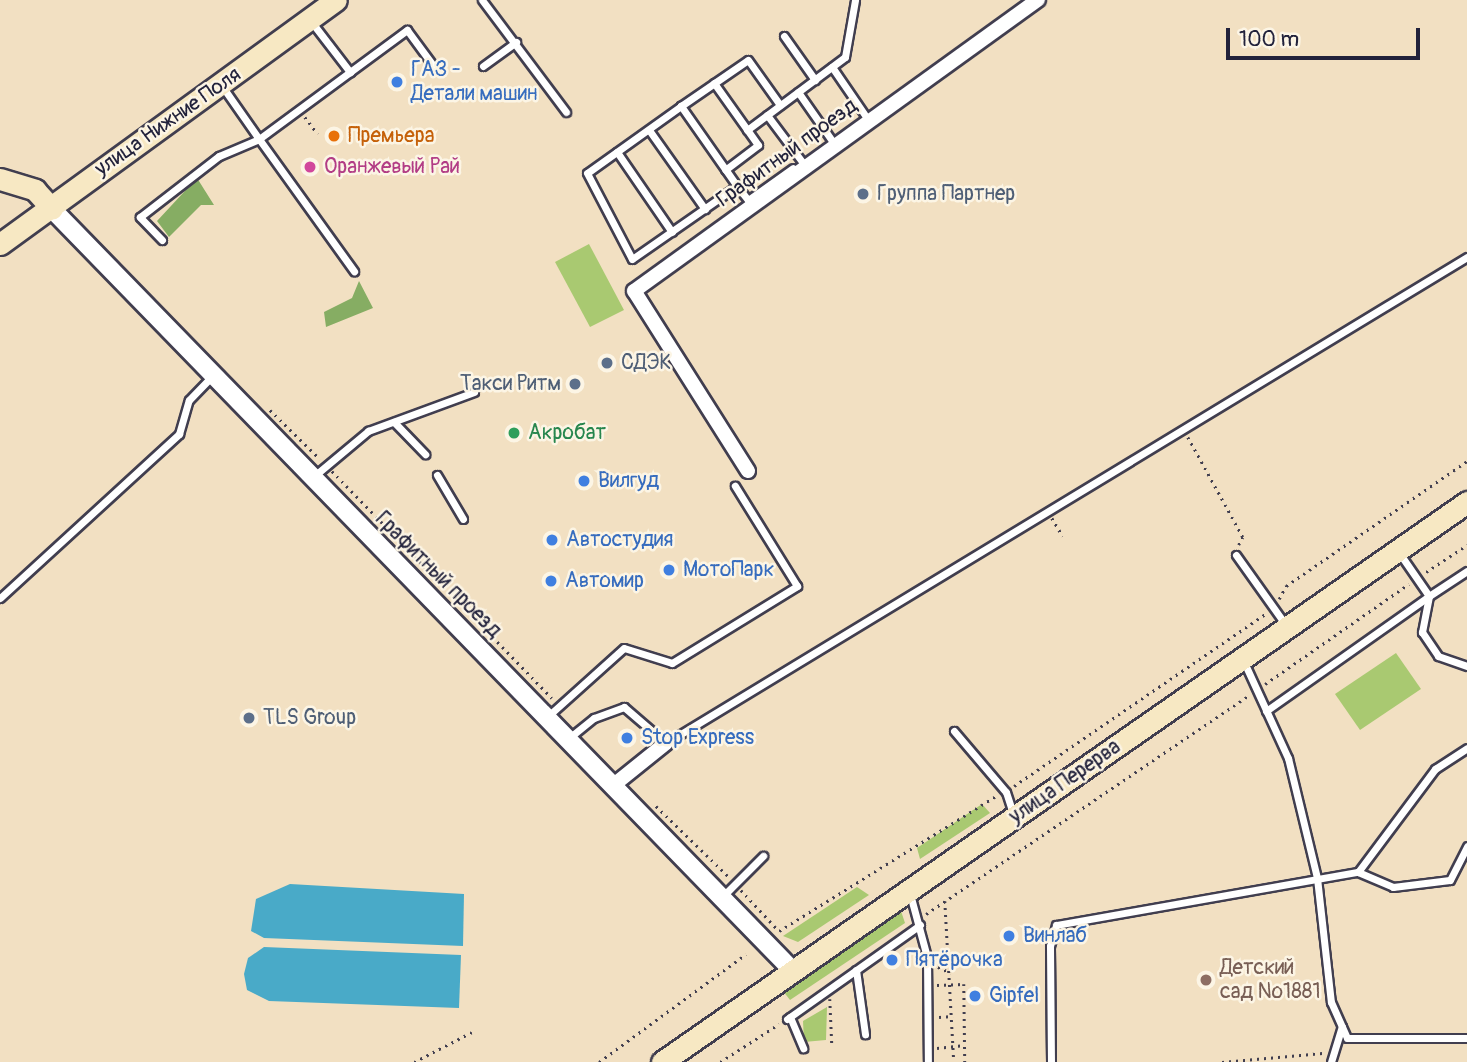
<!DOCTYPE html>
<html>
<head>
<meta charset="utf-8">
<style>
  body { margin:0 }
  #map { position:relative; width:1467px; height:1062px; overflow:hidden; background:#f2e0c2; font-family:Pangolin,sans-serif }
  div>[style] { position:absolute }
  .green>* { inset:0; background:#a9c971 }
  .forest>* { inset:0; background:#86ad63 }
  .water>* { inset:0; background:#49aac8 }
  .path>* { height:2.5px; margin-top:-1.25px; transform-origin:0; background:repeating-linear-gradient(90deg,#413e4f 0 2px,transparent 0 7px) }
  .roads { filter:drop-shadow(2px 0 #413e4f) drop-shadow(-2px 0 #413e4f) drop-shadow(0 2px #413e4f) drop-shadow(0 -2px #413e4f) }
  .service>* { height:7px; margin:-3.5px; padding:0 3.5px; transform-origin:3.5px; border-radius:3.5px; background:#fff }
  .minor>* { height:14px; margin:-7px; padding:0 7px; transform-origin:7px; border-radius:7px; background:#fff }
  .tertiary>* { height:18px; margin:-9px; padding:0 9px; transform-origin:9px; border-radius:9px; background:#fff }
  .secondary>* { height:21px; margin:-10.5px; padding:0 10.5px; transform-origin:10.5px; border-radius:10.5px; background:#f7e8c3 }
  .dots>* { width:19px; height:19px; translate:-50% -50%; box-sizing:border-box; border:4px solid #fcf5e5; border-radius:50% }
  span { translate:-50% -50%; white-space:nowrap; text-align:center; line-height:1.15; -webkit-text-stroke:5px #fcf5e5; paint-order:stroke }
  .shop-label { font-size:21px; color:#366cbe }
  .left { translate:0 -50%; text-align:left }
  .street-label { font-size:21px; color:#22223b }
  .food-label { font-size:21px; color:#c56008 }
  .hotel-label { font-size:21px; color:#b23c85 }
  .service-label { font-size:21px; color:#4e5e75 }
  .right { translate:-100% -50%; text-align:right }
  .leisure-label { font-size:21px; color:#27864d }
  .education-label { font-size:21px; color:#785e54 }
  .scale { position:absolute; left:1226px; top:28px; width:194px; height:32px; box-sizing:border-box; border:4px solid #22223b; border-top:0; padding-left:9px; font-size:21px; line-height:24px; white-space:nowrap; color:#22223b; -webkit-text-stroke:5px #fcf5e5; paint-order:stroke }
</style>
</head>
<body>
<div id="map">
  <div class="green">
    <i style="clip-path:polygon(589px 244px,624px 310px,590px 327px,555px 262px)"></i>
    <i style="clip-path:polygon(1396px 653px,1421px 689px,1360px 730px,1335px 694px)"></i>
    <i style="clip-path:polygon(982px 804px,990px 813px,920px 859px,917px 848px)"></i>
    <i style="clip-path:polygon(857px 887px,869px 895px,798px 942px,783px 936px)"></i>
    <i style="clip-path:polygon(900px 908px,905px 923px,790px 1000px,783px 991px)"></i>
    <i style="clip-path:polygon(827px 1007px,826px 1040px,804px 1042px,803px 1021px)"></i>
  </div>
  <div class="forest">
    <i style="clip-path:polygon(197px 178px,214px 205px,201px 205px,169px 237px,157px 221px)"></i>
    <i style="clip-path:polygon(359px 281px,373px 308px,326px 327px,324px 312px,352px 298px)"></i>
  </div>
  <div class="water">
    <i style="clip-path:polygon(290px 884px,464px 894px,463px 946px,264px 938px,251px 931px,256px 899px)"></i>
    <i style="clip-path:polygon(264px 947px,461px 955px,459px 1008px,269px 1001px,247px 990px,244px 974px,248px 958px)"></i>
  </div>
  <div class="path">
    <i style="left:305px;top:117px;width:21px;rotate:53deg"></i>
    <i style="left:270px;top:410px;width:70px;rotate:44.4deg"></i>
    <i style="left:1188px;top:437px;width:114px;rotate:61.2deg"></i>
    <i style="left:1243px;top:537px;width:9px;rotate:117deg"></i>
    <i style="left:332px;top:471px;width:316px;rotate:45.9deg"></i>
    <i style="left:1052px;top:518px;width:21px;rotate:59deg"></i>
    <i style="left:1426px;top:572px;width:49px;rotate:-33.4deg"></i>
    <i style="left:1279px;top:599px;width:15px;rotate:-62deg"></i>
    <i style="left:1286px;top:586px;width:220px;rotate:-34.6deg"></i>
    <i style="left:1265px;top:684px;width:175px;rotate:-34.8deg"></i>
    <i style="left:1014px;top:786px;width:304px;rotate:-34.4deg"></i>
    <i style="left:656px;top:806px;width:102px;rotate:44.2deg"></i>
    <i style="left:741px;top:890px;width:56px;rotate:47.2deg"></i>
    <i style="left:779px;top:931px;width:256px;rotate:-31.9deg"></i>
    <i style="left:945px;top:901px;width:161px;rotate:86.8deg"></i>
    <i style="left:926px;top:914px;width:389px;rotate:-34.1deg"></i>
    <i style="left:938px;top:967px;width:14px;rotate:25deg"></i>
    <i style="left:937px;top:985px;width:27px;rotate:-2deg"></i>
    <i style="left:964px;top:984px;width:78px;rotate:89.3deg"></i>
    <i style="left:830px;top:999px;width:45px;rotate:87.5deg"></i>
    <i style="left:939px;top:1017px;width:14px;rotate:-4deg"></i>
    <i style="left:937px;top:1048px;width:28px;rotate:-6deg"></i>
    <i style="left:414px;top:1062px;width:65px;rotate:-27.3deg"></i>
    <i style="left:599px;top:1062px;width:182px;rotate:-36.3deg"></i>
    <i style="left:720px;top:1062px;width:70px;rotate:-32.8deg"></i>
    <i style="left:1222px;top:1062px;width:101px;rotate:-5.1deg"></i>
  </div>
  <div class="roads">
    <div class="service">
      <i style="left:482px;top:0;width:140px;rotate:53.1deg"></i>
      <i style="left:310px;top:20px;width:66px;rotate:52.4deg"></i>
      <i style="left:784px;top:36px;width:54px;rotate:54.8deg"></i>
      <i style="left:483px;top:66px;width:41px;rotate:-36deg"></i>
      <i style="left:832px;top:67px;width:65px;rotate:55.6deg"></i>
      <i style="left:714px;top:83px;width:76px;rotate:54.6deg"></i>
      <i style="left:758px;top:145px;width:41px;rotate:142.9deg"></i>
      <i style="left:222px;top:86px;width:65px;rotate:55.1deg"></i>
      <i style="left:259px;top:139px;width:184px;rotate:-36.4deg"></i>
      <i style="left:407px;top:30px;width:47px;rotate:53.6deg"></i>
      <i style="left:798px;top:92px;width:65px;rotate:55.1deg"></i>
      <i style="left:681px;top:106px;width:81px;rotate:-34.5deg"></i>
      <i style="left:748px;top:60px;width:55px;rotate:54.6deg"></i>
      <i style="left:767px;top:115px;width:65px;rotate:53.1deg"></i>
      <i style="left:649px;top:130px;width:97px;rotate:54.7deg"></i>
      <i style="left:747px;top:130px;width:122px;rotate:-36.7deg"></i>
      <i style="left:845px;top:57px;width:58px;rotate:-80deg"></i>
      <i style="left:617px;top:152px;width:97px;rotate:55.5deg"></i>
      <i style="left:737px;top:186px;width:98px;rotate:-125deg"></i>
      <i style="left:681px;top:106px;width:115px;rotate:144.5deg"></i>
      <i style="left:587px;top:173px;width:97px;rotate:62.4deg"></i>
      <i style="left:632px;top:259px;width:128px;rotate:-34.8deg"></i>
      <i style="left:737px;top:186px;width:18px;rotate:52deg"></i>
      <i style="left:748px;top:200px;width:55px;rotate:-35.4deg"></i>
      <i style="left:162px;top:240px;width:32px;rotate:-134deg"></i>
      <i style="left:140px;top:217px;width:100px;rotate:-37.7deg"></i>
      <i style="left:219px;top:156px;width:43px;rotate:-23deg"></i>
      <i style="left:259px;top:139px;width:163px;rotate:54.3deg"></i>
      <i style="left:394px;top:422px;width:45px;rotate:45.9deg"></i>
      <i style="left:437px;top:475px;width:51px;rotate:59.4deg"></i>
      <i style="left:313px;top:477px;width:72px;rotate:-39.9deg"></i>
      <i style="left:368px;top:431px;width:113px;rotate:-20.2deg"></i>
      <i style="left:1236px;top:555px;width:85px;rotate:54.6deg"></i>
      <i style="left:1467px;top:571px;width:45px;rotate:146.7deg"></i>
      <i style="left:1429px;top:596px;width:37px;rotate:101deg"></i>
      <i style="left:1422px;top:632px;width:29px;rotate:56deg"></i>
      <i style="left:1438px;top:656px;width:31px;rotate:19deg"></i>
      <i style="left:0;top:598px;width:243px;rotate:-42.5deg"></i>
      <i style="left:179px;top:434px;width:35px;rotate:-74deg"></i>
      <i style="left:189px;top:400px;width:32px;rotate:-46deg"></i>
      <i style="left:1244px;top:662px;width:106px;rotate:65.4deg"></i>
      <i style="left:1288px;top:758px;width:123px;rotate:76.4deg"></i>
      <i style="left:1317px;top:878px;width:125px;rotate:83.6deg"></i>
      <i style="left:1331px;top:1002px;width:39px;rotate:66deg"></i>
      <i style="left:1347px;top:1038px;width:120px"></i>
      <i style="left:1266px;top:711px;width:199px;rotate:-35.2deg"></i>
      <i style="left:1429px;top:596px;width:55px;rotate:-124.6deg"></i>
      <i style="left:547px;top:717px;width:103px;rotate:-41.9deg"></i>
      <i style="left:624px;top:648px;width:50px;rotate:17.4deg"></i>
      <i style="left:672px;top:663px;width:147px;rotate:-31.6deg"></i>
      <i style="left:797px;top:586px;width:118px;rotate:-121.8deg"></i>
      <i style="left:954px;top:731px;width:80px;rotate:49.6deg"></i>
      <i style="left:1006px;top:792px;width:22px;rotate:72deg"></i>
      <i style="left:569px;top:738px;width:32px;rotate:-39deg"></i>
      <i style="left:594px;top:718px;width:32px;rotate:-20deg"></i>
      <i style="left:624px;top:707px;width:55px;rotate:40.6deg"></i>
      <i style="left:666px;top:743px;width:937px;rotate:-31.25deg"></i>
      <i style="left:1358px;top:872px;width:38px;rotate:23deg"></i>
      <i style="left:1393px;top:887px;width:57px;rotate:-7deg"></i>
      <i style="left:1450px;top:880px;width:38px;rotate:-63deg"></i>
      <i style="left:725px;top:894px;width:54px;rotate:-45deg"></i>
      <i style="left:910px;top:894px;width:65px;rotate:74.9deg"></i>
      <i style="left:927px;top:957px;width:105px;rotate:89.5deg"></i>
      <i style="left:856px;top:970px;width:65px;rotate:82deg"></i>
      <i style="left:790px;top:1017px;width:34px;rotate:67deg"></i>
      <i style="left:787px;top:1019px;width:163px;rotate:-35.3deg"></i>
      <i style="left:1051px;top:1062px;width:116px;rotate:-90.5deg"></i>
      <i style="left:1050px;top:946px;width:22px;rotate:-74deg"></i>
      <i style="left:1056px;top:925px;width:307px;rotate:-10deg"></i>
      <i style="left:1358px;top:872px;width:129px;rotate:-53.2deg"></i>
      <i style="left:1435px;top:769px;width:38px;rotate:-33deg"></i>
      <i style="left:1331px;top:1062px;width:37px;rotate:-73deg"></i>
    </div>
    <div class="minor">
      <i style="left:748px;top:471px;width:213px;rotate:-122.3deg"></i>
      <i style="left:634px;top:291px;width:498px;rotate:-35.8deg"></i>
      <i style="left:615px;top:784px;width:65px;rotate:-38.8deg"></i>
    </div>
    <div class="tertiary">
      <i style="left:52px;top:209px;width:1063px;rotate:45.8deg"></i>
    </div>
    <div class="secondary">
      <i style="left:0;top:179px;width:37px;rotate:17deg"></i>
      <i style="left:35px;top:190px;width:25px;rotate:48deg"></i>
      <i style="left:0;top:244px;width:415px;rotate:-36deg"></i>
      <i style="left:662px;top:1062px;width:981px;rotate:-34.82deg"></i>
    </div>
  </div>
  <div class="dots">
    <i style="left:397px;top:82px;background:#3f7fe0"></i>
    <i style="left:334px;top:136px;background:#e8710a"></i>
    <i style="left:310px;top:167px;background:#d1479c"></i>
    <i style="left:863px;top:194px;background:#5c6f8a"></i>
    <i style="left:607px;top:363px;background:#5c6f8a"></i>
    <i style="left:575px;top:384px;background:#5c6f8a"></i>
    <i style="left:514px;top:433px;background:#2e9e5b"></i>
    <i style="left:584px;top:481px;background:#3f7fe0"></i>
    <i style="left:552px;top:540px;background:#3f7fe0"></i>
    <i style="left:669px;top:570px;background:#3f7fe0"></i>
    <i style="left:551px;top:581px;background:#3f7fe0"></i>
    <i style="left:249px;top:718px;background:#5c6f8a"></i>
    <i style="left:627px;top:738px;background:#3f7fe0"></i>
    <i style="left:1009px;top:936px;background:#3f7fe0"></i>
    <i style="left:892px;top:960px;background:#3f7fe0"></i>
    <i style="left:1206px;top:980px;background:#8d6e63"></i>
    <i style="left:975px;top:996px;background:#3f7fe0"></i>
  </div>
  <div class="shop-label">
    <span class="left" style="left:411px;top:82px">ГАЗ -<br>Детали машин</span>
    <span class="left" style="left:598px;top:481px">Вилгуд</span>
    <span class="left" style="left:566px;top:540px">Автостудия</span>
    <span class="left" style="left:683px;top:570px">МотоПарк</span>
    <span class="left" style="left:565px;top:581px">Автомир</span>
    <span class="left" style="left:641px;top:738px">Stop Express</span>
    <span class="left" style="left:1023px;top:936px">Винлаб</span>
    <span class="left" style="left:906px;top:960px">Пятёрочка</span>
    <span class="left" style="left:989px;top:996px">Gipfel</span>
  </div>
  <div class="street-label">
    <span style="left:168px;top:122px;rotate:-35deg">улица Нижние Поля</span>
    <span style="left:787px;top:153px;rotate:-36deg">Графитный проезд</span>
    <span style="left:438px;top:575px;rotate:45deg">Графитный проезд</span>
    <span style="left:1065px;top:782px;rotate:-35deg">улица Перерва</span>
  </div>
  <div class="food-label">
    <span class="left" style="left:348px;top:136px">Премьера</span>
  </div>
  <div class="hotel-label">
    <span class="left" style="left:324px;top:167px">Оранжевый Рай</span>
  </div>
  <div class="service-label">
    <span class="left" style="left:877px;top:194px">Группа Партнер</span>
    <span class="left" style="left:621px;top:363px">СДЭК</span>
    <span class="right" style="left:561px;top:384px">Такси Ритм</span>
    <span class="left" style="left:263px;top:718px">TLS Group</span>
  </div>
  <div class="leisure-label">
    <span class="left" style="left:528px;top:433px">Акробат</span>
  </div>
  <div class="education-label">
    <span class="left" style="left:1220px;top:980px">Детский<br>сад №1881</span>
  </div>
  <div class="scale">100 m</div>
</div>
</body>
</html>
